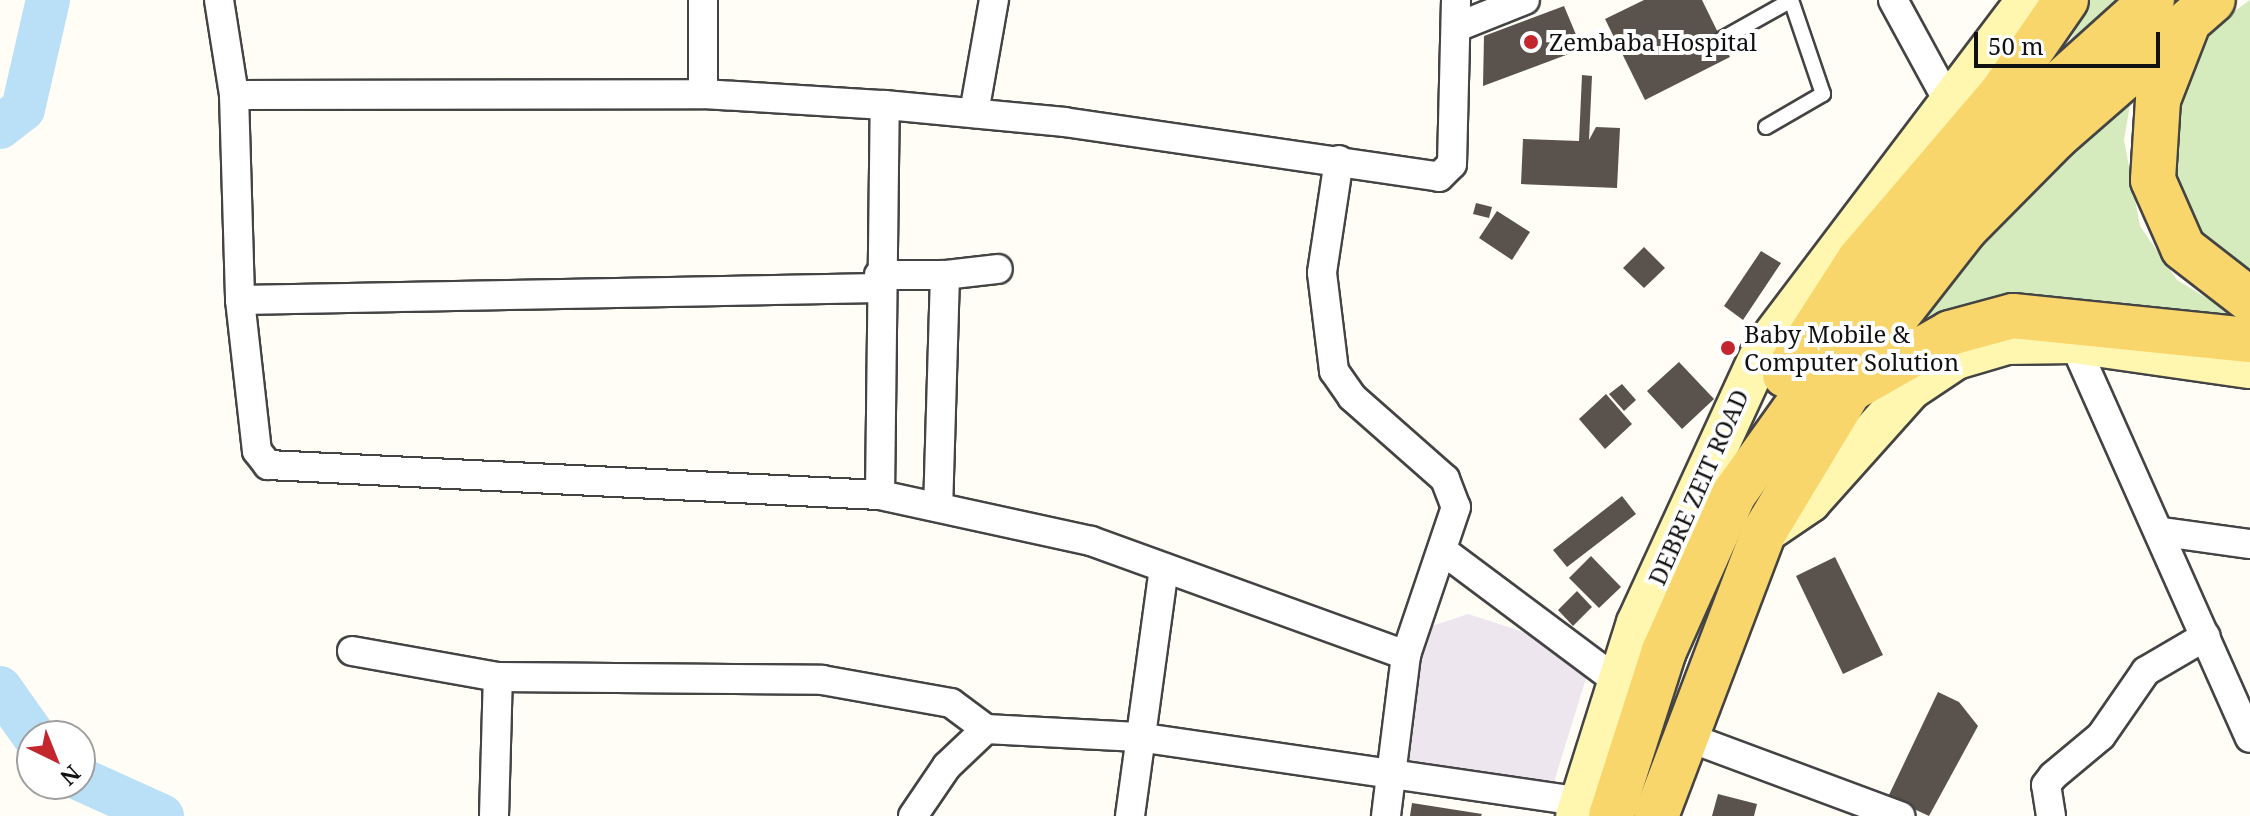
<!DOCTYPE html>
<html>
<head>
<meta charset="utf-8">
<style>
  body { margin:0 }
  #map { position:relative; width:2250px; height:816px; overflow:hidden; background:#fffdf5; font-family:"Noto Serif",serif }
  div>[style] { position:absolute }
  .industrial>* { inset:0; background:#eee6ef }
  .green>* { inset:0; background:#d5ebbd }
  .river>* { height:44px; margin:-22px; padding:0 22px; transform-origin:22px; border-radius:22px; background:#b9e0f7 }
  .building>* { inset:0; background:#5a524d }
  .roads { filter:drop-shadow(2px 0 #444) drop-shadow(-2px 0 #444) drop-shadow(0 2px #444) drop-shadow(0 -2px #444) }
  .service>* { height:14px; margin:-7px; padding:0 7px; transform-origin:7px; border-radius:7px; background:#fff }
  .minor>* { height:28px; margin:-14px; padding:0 14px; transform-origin:14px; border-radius:14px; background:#fff }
  .secondary>* { height:40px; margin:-20px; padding:0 20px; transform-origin:20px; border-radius:20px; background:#fff6b0 }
  .primary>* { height:44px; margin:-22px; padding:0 22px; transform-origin:22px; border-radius:22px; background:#f9d66b }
  .dots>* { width:22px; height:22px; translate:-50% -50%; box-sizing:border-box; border:4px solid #fff; border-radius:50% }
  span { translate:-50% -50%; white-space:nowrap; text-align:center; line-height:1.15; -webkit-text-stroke:8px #fff; paint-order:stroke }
  .poi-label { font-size:24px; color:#111 }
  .left { translate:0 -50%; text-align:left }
  .street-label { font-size:24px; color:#111 }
  .north { position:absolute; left:16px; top:720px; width:80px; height:80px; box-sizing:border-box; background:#fff; border:2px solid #a0a0a0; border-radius:50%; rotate:137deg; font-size:22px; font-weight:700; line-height:32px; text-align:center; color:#111 }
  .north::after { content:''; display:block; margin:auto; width:28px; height:36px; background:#c4262e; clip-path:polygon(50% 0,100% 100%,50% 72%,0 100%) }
  .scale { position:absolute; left:1974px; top:32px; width:186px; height:36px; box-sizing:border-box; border:4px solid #111; border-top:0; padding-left:10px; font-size:24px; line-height:28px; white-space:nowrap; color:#111; -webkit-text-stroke:6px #fff; paint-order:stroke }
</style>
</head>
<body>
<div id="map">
  <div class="industrial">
    <i style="clip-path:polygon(1468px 614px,1527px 633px,1587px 675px,1554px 782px,1411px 764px,1401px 749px,1429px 627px)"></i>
  </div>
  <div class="green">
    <i style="clip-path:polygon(2090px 0,2122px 0,2067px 47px)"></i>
    <i style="clip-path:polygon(2250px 0,2250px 282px,2214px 261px,2155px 168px,2198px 37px)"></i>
    <i style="clip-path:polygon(2134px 81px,2124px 140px,2140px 226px,2177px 280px,2246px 322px,2006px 293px,1888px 340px)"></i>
  </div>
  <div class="river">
    <i style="left:0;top:127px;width:29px;rotate:-38deg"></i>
    <i style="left:23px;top:109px;width:112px;rotate:-77.1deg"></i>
    <i style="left:0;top:688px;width:59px;rotate:54.7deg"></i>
    <i style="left:80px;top:779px;width:90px;rotate:24.3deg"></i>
  </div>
  <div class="building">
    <i style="clip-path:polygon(1644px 0,1702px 0,1730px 57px,1645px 100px,1605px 19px)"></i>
    <i style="clip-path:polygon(1564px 6px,1582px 49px,1483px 86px,1484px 36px)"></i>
    <i style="clip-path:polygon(1582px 75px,1592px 76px,1589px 140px,1596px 127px,1620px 128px,1617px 188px,1521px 184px,1523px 139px,1579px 141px)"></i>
    <i style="clip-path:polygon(1476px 203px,1492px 207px,1489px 218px,1473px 214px)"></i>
    <i style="clip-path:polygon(1497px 211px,1530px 232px,1512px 260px,1479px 238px)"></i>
    <i style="clip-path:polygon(1644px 247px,1665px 268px,1644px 288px,1623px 268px)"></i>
    <i style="clip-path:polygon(1761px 251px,1781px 263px,1743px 320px,1724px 306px)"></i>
    <i style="clip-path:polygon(1679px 362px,1714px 399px,1682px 429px,1647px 391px)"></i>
    <i style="clip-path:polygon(1622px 384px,1636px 400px,1624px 411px,1609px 394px)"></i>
    <i style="clip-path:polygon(1606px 394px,1632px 424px,1605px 449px,1579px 419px)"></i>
    <i style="clip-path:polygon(1622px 496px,1636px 514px,1567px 567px,1553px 550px)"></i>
    <i style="clip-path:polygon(1591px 556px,1621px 587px,1599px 608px,1569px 578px)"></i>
    <i style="clip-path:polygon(1835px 557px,1883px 655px,1843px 674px,1796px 576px)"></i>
    <i style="clip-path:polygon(1577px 591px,1592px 607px,1573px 626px,1558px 610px)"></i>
    <i style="clip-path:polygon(1938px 692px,1959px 702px,1978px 726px,1929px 816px,1888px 797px)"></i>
    <i style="clip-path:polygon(1718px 794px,1757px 804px,1754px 816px,1712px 816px)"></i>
    <i style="clip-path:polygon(1412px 803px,1482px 814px,1481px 816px,1410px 816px)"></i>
  </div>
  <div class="roads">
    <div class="service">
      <i style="left:1722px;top:39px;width:76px;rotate:-29.3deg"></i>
      <i style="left:1766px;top:127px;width:66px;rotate:-30.1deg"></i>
      <i style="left:1823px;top:94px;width:99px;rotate:-108.8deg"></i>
    </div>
    <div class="minor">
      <i style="left:219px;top:0;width:96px;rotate:81deg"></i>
      <i style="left:234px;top:95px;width:205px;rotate:88.3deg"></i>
      <i style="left:240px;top:300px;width:152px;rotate:83.6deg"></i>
      <i style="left:257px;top:451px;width:18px;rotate:52deg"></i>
      <i style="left:268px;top:465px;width:613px;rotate:2.81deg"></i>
      <i style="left:880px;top:495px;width:216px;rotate:12.3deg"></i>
      <i style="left:1091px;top:541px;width:335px;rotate:19.9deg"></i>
      <i style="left:703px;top:0;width:94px;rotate:90deg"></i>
      <i style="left:1893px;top:0;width:123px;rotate:61.4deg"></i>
      <i style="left:1457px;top:27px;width:73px;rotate:-21.7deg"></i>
      <i style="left:234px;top:95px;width:469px;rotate:-0.1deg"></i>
      <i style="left:703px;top:94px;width:182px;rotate:3.5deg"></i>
      <i style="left:885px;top:105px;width:180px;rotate:5.4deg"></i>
      <i style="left:1064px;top:122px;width:379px;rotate:8.3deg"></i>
      <i style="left:1439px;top:177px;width:18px;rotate:-45deg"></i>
      <i style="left:1452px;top:164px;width:164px;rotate:-88.6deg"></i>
      <i style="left:974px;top:113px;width:115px;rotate:-80deg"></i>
      <i style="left:1339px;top:160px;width:114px;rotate:98.6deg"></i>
      <i style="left:1322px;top:273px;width:99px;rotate:83deg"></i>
      <i style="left:1334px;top:371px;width:32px;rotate:55deg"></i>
      <i style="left:1352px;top:397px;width:124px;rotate:41.4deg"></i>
      <i style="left:1445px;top:479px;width:30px;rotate:69deg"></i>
      <i style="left:1456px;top:507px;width:156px;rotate:108.7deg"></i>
      <i style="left:1406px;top:655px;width:162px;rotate:97.1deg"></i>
      <i style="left:879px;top:275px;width:66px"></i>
      <i style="left:945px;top:275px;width:231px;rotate:91.7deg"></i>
      <i style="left:945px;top:275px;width:53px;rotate:-6.5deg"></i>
      <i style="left:240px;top:300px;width:639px;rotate:-1.08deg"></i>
      <i style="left:2074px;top:343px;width:432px;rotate:66deg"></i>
      <i style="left:880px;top:495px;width:390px;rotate:-89.3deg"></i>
      <i style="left:2163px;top:532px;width:88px;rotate:7.9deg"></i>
      <i style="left:1446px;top:553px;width:214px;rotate:36.8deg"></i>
      <i style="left:352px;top:651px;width:148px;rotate:10.1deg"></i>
      <i style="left:498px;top:677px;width:324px;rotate:0.5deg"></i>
      <i style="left:822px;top:680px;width:131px;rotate:10.1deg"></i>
      <i style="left:951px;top:703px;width:44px;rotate:36.6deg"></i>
      <i style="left:986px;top:729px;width:152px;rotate:3deg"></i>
      <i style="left:1138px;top:737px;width:445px;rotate:8.3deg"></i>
      <i style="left:1682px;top:735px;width:233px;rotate:20.4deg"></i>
      <i style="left:494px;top:816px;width:139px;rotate:-88.4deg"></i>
      <i style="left:913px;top:816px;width:60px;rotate:-55.8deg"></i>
      <i style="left:947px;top:766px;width:54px;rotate:-43.5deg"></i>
      <i style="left:1130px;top:816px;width:250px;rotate:-82.2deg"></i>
      <i style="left:2051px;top:816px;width:31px;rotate:-99deg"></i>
      <i style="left:2046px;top:785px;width:11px;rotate:-52deg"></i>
      <i style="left:2053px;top:776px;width:62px;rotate:-39.8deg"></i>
      <i style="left:2101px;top:736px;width:79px;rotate:-55.3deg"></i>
      <i style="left:2146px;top:671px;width:69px;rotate:-30.3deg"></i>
    </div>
    <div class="secondary">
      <i style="left:1763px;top:534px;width:57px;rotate:-34.2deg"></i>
      <i style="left:1810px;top:502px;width:152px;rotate:-48.2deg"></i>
      <i style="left:1911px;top:389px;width:54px;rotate:-33.7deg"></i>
      <i style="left:1956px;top:359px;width:53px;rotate:-16.4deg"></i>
      <i style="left:2007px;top:344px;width:67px;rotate:-0.9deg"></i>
      <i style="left:2074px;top:343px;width:178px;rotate:8.1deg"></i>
      <i style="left:1576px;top:816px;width:202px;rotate:-72.5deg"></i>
      <i style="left:1637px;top:623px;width:302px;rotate:-65.3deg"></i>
      <i style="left:1763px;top:349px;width:438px;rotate:-52.9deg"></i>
    </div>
    <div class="primary">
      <i style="left:2186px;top:28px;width:77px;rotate:111.3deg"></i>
      <i style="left:2158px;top:100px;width:80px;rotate:93.6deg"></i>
      <i style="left:2153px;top:180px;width:74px;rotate:66.2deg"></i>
      <i style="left:2183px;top:248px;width:85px;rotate:37.8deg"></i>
      <i style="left:1785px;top:375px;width:137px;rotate:-57.2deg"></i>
      <i style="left:1859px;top:260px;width:218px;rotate:-49.5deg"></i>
      <i style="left:2001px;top:94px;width:114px;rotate:-55.3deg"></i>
      <i style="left:1850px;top:390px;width:115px;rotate:-29.7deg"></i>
      <i style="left:1950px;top:333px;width:65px;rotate:-15.1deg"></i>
      <i style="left:2013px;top:316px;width:238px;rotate:5.8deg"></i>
      <i style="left:1611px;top:816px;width:173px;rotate:-72.2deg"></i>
      <i style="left:1664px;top:651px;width:172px;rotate:-66deg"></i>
      <i style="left:1734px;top:494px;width:327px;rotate:-54.5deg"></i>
      <i style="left:1924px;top:228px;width:148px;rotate:-48.6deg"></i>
      <i style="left:2022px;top:117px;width:175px;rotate:-42deg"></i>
      <i style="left:1656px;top:816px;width:302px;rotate:-69.2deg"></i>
      <i style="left:1763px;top:534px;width:238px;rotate:-58.9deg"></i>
      <i style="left:1886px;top:330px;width:127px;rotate:-52deg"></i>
      <i style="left:1964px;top:230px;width:131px;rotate:-45.3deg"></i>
      <i style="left:2056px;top:137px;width:208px;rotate:-41.1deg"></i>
    </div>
  </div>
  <div class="dots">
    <i style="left:1531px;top:42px;background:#c4262e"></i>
    <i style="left:1728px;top:348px;background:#c4262e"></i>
  </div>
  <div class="poi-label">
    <span class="left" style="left:1549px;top:42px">Zembaba Hospital</span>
    <span class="left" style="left:1744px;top:348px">Baby Mobile &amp;<br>Computer Solution</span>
  </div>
  <div class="street-label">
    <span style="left:1698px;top:487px;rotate:-66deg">DEBRE ZEIT ROAD</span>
  </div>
  <div class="north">N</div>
  <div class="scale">50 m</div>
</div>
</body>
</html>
